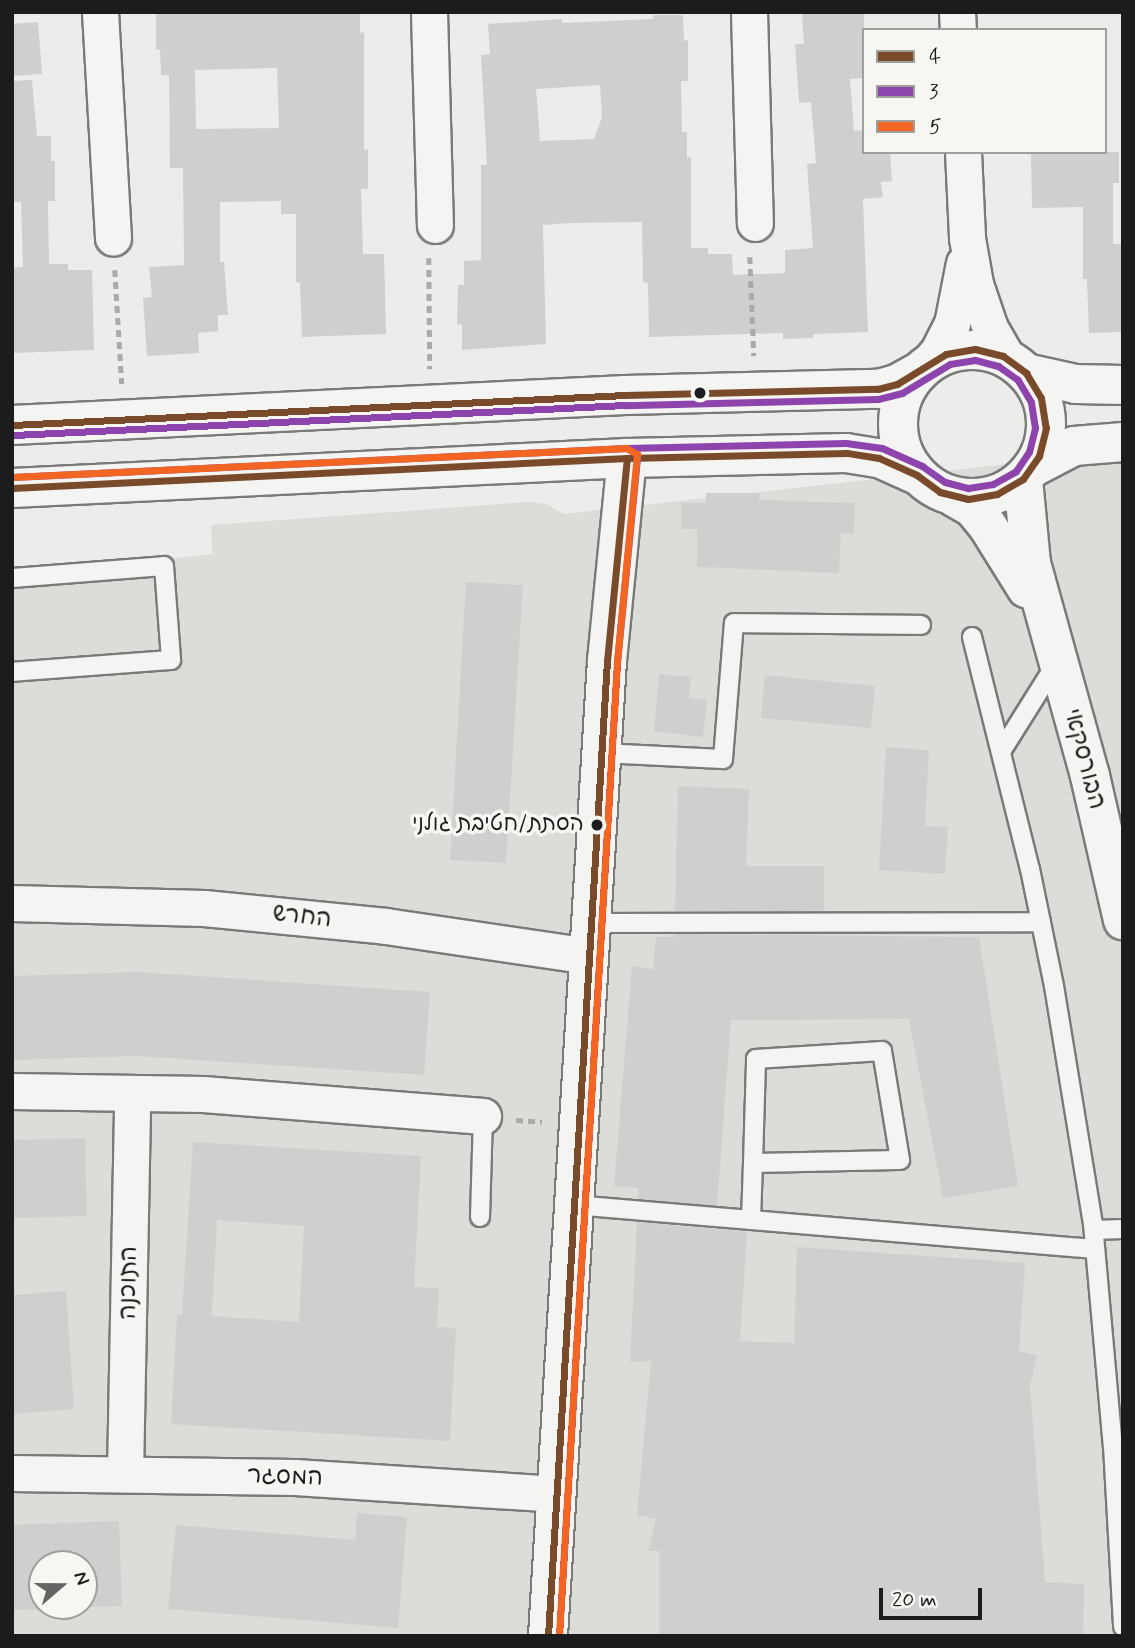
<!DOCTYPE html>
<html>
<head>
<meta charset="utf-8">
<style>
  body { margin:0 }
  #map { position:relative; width:1135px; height:1648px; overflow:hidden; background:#ececea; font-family:Mynerve,"Playpen Sans Hebrew",sans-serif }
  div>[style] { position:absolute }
  .built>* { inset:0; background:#dcdcd9 }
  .building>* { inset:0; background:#cfcfce }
  .path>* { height:4.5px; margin-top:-2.25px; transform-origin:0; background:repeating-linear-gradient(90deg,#aaaaa9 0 7px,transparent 0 12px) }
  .roads { filter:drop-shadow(2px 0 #7a7a79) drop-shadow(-2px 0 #7a7a79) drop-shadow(0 2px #7a7a79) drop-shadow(0 -2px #7a7a79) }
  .lane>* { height:18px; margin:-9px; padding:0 9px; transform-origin:9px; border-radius:9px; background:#f4f4f2 }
  .street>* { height:35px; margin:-17.5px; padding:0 17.5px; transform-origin:17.5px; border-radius:17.5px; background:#f4f4f2 }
  .secondary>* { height:38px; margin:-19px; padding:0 19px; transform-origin:19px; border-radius:19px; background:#f4f4f2 }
  .secondary>.ring { margin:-19px; padding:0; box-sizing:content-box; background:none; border:38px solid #f4f4f2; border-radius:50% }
  .bus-1>* { height:7px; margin:-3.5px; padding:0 3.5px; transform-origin:3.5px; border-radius:3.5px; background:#7a4b2a }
  .bus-2>* { height:7px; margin:-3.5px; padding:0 3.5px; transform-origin:3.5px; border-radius:3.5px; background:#8e44ad }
  .bus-3>* { height:7px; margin:-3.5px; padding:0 3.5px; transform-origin:3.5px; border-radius:3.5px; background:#f26522 }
  .dots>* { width:19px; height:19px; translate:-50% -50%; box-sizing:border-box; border:4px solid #f6f6f2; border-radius:50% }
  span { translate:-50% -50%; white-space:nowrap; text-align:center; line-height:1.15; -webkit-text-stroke:7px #f6f6f2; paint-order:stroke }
  .bus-label { font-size:22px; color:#1c1c1c }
  .right { translate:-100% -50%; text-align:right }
  .street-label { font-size:24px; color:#1c1c1c }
  .frame { position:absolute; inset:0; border:14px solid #1c1c1c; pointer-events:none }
  .legend { position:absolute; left:862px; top:28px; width:245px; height:126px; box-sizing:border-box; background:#f6f6f2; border:2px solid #9f9f9c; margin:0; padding:9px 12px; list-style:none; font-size:21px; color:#1c1c1c }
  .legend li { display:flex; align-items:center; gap:14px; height:35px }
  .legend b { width:35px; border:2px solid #9f9f9c }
  .north { position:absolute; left:28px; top:1550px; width:70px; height:70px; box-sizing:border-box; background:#f6f6f2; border:2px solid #9f9f9c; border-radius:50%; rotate:70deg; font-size:19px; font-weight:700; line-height:28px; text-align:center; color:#1c1c1c }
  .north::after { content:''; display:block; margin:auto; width:24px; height:32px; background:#656564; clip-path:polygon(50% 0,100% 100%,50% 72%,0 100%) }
  .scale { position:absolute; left:879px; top:1588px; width:103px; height:32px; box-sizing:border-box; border:4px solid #1c1c1c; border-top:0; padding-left:9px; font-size:21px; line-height:24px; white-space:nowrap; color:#1c1c1c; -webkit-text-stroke:5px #f6f6f2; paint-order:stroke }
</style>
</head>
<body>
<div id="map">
  <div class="built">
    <i style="clip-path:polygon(evenodd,1123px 451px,1123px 1636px,12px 1636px,12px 577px,212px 554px,211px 525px,529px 502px,546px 504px,564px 514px,1123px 451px,42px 1564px,84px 1564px,84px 1606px,42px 1606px,42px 1564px)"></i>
  </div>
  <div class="building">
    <i style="clip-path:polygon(evenodd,156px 12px,360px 12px,360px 33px,364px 32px,364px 150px,368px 149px,368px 189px,361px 189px,363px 254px,384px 254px,386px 334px,302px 337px,300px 283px,296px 282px,296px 214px,281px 214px,281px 201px,220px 202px,220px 262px,224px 262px,228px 315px,218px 315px,218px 331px,198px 333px,199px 353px,147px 356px,143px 298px,152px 297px,149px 267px,184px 265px,183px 168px,170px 168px,169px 75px,161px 75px,160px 49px,156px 50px,156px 12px,277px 68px,279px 128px,196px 129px,195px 70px,277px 68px)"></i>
    <i style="clip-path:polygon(evenodd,864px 12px,864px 78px,850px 79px,854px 131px,864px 130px,864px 152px,890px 152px,892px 181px,881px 182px,883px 197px,863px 199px,868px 332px,813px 334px,813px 338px,783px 339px,783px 333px,649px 337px,648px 283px,643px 282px,642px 222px,570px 223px,543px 225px,546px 344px,462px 350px,462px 324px,457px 325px,458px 285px,464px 285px,464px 261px,481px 260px,481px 165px,487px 165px,481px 55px,490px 54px,488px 24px,562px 19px,562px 23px,653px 19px,653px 15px,683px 15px,684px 41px,688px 40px,688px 81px,681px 81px,682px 132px,687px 132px,687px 158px,691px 157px,691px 248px,708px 248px,708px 254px,732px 254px,733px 275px,785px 273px,785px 250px,813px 248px,807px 164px,816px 163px,811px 102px,799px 103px,795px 44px,804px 44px,802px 14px,864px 12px,600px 85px,602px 117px,594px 139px,540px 141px,536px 89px,600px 85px)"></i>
    <i style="clip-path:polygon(38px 22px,42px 74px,12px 76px,12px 24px)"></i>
    <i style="clip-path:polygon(32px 80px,37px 136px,51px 136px,51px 161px,55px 161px,55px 201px,48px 201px,49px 264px,68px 264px,68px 270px,92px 270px,94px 350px,12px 353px,12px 268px,23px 267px,21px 202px,12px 202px,12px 81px)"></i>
    <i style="clip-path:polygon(1031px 152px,1119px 152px,1119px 183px,1113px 183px,1113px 244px,1123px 244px,1123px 332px,1089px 333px,1087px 279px,1083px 279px,1083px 207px,1032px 208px)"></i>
    <i style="clip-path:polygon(706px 493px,759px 493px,759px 500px,855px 503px,854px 534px,841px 533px,839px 573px,697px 567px,697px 529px,681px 529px,681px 503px,706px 503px)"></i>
    <i style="clip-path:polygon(466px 582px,523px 585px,506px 863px,450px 860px)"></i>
    <i style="clip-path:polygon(659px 674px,691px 677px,689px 698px,707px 700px,703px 737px,654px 731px)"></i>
    <i style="clip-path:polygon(765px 675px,875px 686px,871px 728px,761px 718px)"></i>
    <i style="clip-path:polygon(886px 747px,929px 750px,925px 826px,948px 827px,945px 874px,879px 870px)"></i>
    <i style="clip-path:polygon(678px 786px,749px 789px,746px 866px,824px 866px,824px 911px,675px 911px)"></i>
    <i style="clip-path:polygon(674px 934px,979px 937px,1018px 1186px,943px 1198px,909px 1019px,731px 1020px,717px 1206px,638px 1199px,638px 1188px,614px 1186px,632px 966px,653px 970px,656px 937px,674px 937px)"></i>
    <i style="clip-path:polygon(139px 972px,430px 992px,424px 1075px,136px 1056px,12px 1060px,12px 976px)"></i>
    <i style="clip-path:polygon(85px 1138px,87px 1216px,12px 1218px,12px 1140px)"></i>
    <i style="clip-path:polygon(evenodd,193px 1142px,421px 1156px,414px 1287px,439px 1288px,437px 1327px,456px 1328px,450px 1441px,171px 1424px,177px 1314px,182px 1314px,193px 1142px,217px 1220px,304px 1226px,299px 1322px,212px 1316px,217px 1220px)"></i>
    <i style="clip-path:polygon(637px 1222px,747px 1232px,740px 1341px,794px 1343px,797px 1247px,1025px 1263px,1019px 1351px,1037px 1356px,1030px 1385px,1045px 1582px,1084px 1584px,1083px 1636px,659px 1636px,659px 1551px,648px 1551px,656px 1519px,637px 1515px,651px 1361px,630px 1362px)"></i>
    <i style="clip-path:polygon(66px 1291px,74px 1409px,12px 1414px,12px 1295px)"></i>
    <i style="clip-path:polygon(357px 1513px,407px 1517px,398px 1628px,168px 1609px,176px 1525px,355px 1540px)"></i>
    <i style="clip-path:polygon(evenodd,119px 1521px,122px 1606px,12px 1610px,12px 1525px,119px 1521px,42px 1564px,84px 1564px,84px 1606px,42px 1606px,42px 1564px)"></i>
  </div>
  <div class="path">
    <i style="left:750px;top:257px;width:99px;rotate:87.7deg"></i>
    <i style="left:429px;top:258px;width:111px;rotate:89.5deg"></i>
    <i style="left:115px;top:270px;width:114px;rotate:86.5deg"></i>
    <i style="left:516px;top:1120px;width:26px;rotate:4deg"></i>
  </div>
  <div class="roads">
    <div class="lane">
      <i style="left:12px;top:578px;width:152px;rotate:-4.5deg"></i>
      <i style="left:164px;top:566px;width:94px;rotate:85.7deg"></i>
      <i style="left:171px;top:660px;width:159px;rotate:175.7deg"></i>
      <i style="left:972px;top:637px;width:239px;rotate:76deg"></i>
      <i style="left:1030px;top:869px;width:119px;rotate:78.4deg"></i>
      <i style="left:1054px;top:986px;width:241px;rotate:80.7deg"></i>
      <i style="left:1093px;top:1224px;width:223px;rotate:84.9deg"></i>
      <i style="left:1113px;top:1446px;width:181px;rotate:86.8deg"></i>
      <i style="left:1002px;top:750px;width:102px;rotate:-57.9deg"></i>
      <i style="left:601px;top:753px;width:122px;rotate:2.8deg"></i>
      <i style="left:723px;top:759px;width:136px;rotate:-85.4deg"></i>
      <i style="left:734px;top:623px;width:187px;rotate:0.6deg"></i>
      <i style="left:591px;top:923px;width:450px;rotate:-0.1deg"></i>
      <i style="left:574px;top:1205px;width:523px;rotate:4.83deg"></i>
      <i style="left:480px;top:1217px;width:101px;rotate:-88.3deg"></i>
      <i style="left:751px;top:1220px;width:57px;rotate:-88deg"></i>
      <i style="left:753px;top:1163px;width:104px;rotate:-88.3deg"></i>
      <i style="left:756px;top:1059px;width:126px;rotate:-3.6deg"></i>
      <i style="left:882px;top:1051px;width:110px;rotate:80.6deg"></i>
      <i style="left:900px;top:1160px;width:147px;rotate:178.8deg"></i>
      <i style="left:1094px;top:1230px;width:29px;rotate:-2deg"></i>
    </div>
    <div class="street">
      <i style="left:100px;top:12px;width:226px;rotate:86.7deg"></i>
      <i style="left:429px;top:12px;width:213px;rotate:88.4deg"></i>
      <i style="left:749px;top:12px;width:211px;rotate:88.4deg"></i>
      <i style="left:957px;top:12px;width:18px;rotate:87deg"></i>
      <i style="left:963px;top:152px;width:86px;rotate:87.3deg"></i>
      <i style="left:967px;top:238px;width:47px;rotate:80.1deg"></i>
      <i style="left:975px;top:284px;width:46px;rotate:71.2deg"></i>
      <i style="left:990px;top:328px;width:34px;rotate:60deg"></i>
      <i style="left:925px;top:366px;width:20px;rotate:-49deg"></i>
      <i style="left:938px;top:351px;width:30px;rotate:-63deg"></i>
      <i style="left:952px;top:324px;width:62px;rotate:-78.9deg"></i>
      <i style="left:12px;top:903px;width:192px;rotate:1.5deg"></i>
      <i style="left:204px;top:908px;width:183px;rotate:5.6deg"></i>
      <i style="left:386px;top:926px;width:205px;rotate:8.4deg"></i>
      <i style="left:12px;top:1091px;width:191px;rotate:0.9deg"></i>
      <i style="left:203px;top:1094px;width:281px;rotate:4.5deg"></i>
      <i style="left:12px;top:1473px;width:283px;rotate:0.8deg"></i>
      <i style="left:295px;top:1477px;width:262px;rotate:3.7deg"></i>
      <i style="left:125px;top:1474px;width:381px;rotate:-88.9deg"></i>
    </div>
    <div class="secondary">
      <i class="ring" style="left:898px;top:350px;width:110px;height:110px"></i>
      <i style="left:1026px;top:373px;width:51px;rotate:12.4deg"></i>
      <i style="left:1076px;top:384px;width:47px;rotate:1.2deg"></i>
      <i style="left:12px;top:425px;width:614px;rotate:-2.8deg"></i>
      <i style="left:625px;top:395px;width:253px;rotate:-1.4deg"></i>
      <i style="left:878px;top:389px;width:20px;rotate:-15deg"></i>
      <i style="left:897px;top:384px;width:25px;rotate:-29deg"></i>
      <i style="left:1032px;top:468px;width:47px;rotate:-27.6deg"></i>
      <i style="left:1074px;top:446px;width:49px;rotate:-4.7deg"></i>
      <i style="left:1023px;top:479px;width:84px;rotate:84.6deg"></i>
      <i style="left:1031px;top:563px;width:221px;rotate:74.5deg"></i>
      <i style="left:1090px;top:776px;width:148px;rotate:77.1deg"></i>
      <i style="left:12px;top:488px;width:616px;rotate:-2.79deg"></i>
      <i style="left:627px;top:458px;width:219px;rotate:-1.3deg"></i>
      <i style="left:846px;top:453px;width:33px;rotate:9deg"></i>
      <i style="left:879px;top:458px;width:42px;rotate:24.1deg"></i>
      <i style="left:954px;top:497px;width:22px;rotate:30deg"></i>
      <i style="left:973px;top:508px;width:22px;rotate:51deg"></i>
      <i style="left:987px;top:525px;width:75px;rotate:58deg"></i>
      <i style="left:548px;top:1636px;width:977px;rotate:-86.54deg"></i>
      <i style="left:607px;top:661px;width:204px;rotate:-84.4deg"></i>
    </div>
  </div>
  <div class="bus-1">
    <i style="left:12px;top:425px;width:614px;rotate:-2.8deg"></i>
    <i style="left:625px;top:395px;width:253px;rotate:-1.4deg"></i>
    <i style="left:878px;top:389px;width:20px;rotate:-15deg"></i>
    <i style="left:897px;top:384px;width:57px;rotate:-31.5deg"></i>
    <i style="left:946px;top:354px;width:29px;rotate:-10deg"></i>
    <i style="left:975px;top:349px;width:29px;rotate:14deg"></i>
    <i style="left:1003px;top:356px;width:29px;rotate:36deg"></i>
    <i style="left:1026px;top:373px;width:29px;rotate:59deg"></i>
    <i style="left:1041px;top:398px;width:30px;rotate:81deg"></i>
    <i style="left:1046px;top:428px;width:29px;rotate:104deg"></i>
    <i style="left:1039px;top:456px;width:28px;rotate:125deg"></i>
    <i style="left:1023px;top:479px;width:30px;rotate:150deg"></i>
    <i style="left:997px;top:494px;width:29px;rotate:170deg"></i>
    <i style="left:968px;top:499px;width:29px;rotate:-166deg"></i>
    <i style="left:940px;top:492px;width:29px;rotate:-144deg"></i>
    <i style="left:917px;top:475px;width:42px;rotate:-155.9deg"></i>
    <i style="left:879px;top:458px;width:33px;rotate:-171deg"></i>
    <i style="left:846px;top:453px;width:219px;rotate:178.7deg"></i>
    <i style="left:627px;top:458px;width:616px;rotate:177.21deg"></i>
    <i style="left:548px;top:1636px;width:977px;rotate:-86.54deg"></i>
    <i style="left:607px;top:661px;width:204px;rotate:-84.4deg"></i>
  </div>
  <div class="bus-2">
    <i style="left:12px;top:477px;width:615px;rotate:-2.7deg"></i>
    <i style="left:626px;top:448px;width:220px;rotate:-1.3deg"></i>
    <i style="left:846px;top:443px;width:36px;rotate:8deg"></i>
    <i style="left:882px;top:448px;width:44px;rotate:24.2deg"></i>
    <i style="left:922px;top:466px;width:28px;rotate:35deg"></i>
    <i style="left:945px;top:482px;width:24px;rotate:15deg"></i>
    <i style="left:968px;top:488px;width:25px;rotate:-9deg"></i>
    <i style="left:993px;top:484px;width:26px;rotate:-29deg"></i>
    <i style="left:1016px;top:471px;width:23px;rotate:-56deg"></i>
    <i style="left:1029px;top:452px;width:25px;rotate:-76deg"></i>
    <i style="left:1035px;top:428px;width:26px;rotate:-99deg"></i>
    <i style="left:1031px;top:402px;width:26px;rotate:-121deg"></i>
    <i style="left:1018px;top:380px;width:24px;rotate:-145deg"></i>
    <i style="left:998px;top:366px;width:24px;rotate:-165deg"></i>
    <i style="left:975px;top:360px;width:25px;rotate:171deg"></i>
    <i style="left:950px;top:364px;width:56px;rotate:148.9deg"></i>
    <i style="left:902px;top:393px;width:25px;rotate:166deg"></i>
    <i style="left:878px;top:399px;width:253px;rotate:178.6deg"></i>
    <i style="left:625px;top:405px;width:613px;rotate:177.19deg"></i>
    <i style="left:559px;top:1636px;width:976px;rotate:-86.59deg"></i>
    <i style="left:617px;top:662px;width:204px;rotate:-84.4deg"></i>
  </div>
  <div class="bus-3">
    <i style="left:12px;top:477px;width:615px;rotate:-2.7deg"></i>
    <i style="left:626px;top:448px;width:13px;rotate:29deg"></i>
    <i style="left:637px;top:454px;width:209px;rotate:95.5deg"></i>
    <i style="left:617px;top:662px;width:976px;rotate:93.41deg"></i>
  </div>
  <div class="dots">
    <i style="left:700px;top:393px;background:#1c1c1c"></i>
    <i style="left:597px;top:825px;background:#1c1c1c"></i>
  </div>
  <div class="bus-label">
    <span class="right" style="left:584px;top:825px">הסתת/חטיבת גולני</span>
  </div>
  <div class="street-label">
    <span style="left:1084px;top:759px;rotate:75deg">הבורסקאי</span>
    <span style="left:302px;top:917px;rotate:6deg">החרש</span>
    <span style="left:129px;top:1283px;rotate:-89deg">התוכנה</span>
    <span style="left:285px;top:1477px;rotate:2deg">המסגר</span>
  </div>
  <div class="frame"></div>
  <ul class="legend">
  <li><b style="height:9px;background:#7a4b2a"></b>4</li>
  <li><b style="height:9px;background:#8e44ad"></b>3</li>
  <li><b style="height:9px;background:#f26522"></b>5</li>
  </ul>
  <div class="north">N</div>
  <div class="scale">20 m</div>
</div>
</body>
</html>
